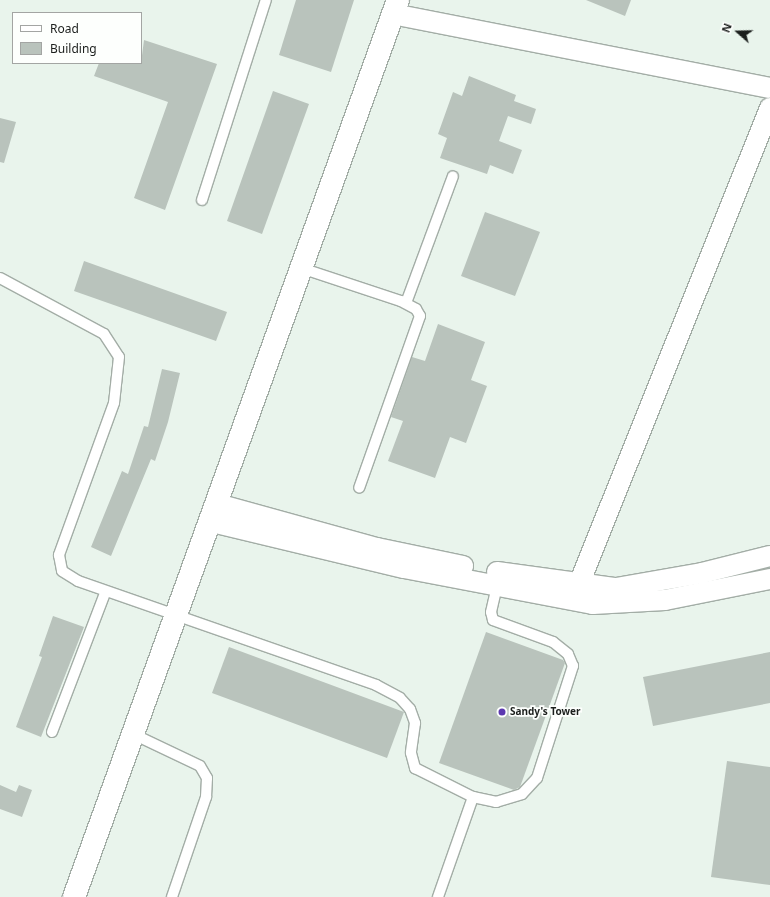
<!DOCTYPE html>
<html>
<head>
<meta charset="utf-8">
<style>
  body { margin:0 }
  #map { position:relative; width:770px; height:897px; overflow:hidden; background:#e9f4ec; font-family:"Noto Sans",sans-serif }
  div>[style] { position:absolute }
  .building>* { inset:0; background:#b9c3bc }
  .roads { filter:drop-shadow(1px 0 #a3ada6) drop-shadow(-1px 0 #a3ada6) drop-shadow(0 1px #a3ada6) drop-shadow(0 -1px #a3ada6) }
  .service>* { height:10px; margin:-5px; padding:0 5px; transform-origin:5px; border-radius:5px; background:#fff }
  .minor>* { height:20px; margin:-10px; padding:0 10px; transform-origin:10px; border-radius:10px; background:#fff }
  .tertiary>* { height:22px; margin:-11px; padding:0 11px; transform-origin:11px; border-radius:11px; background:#fff }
  .dots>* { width:11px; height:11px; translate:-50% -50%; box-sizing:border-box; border:2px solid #fdfffd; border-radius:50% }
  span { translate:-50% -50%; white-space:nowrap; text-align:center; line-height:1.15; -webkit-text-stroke:3.5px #fdfffd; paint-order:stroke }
  .poi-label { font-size:10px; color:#1c1f1d; font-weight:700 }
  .left { translate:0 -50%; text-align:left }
  .legend { position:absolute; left:12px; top:12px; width:130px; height:52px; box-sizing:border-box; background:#fdfffd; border:1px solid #a3a5a3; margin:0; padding:5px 7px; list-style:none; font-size:12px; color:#1c1f1d }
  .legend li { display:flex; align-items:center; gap:8px; height:20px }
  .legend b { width:20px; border:1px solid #a3a5a3 }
  .north { position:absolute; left:718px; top:12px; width:40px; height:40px; -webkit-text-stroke:3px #fdfffd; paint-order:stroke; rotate:290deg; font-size:11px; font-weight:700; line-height:16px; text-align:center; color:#1c1f1d }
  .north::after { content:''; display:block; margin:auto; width:14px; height:18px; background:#1c1f1d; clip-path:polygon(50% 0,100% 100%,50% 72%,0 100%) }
</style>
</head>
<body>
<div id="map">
  <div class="building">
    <i style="clip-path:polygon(296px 0,354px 0,331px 72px,279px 55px)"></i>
    <i style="clip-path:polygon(586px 0,631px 0,625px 16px)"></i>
    <i style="clip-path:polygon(144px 40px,217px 64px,165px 210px,134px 198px,168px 102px,94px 76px,99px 63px,141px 63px)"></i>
    <i style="clip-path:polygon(469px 76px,516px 95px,514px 101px,536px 109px,531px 124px,508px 116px,499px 141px,522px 150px,513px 174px,490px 165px,487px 174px,440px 158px,447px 138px,438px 134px,453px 92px,462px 96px)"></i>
    <i style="clip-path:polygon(273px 91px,309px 104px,262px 234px,227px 221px)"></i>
    <i style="clip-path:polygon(0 118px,16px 122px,4px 163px,0 162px)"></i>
    <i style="clip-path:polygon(485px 212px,540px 232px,515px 296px,461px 276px)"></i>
    <i style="clip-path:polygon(84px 261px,227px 312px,216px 341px,74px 291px)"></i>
    <i style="clip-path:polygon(438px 324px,485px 342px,471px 380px,487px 386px,466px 443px,450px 437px,435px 478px,388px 461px,403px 421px,391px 417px,412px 357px,425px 361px)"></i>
    <i style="clip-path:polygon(162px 369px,180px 373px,168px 422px,155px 461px,151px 459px,111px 556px,91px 547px,122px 471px,128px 474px,144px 426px,148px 427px)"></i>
    <i style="clip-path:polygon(53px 616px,84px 627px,41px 737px,16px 727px,42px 657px,39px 656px)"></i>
    <i style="clip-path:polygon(486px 632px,563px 660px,565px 663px,520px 787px,514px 790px,439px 763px)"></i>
    <i style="clip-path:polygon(229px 647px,404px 712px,387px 758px,212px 693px)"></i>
    <i style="clip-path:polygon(770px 652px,770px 703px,653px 726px,643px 677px)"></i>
    <i style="clip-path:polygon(727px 761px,770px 767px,770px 885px,711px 877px)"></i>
    <i style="clip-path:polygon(0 785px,16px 792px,19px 785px,32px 790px,22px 817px,0 809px)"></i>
  </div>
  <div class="roads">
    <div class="service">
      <i style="left:202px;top:200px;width:210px;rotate:-72.3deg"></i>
      <i style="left:301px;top:268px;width:105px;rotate:18.3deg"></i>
      <i style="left:401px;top:301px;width:17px;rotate:28deg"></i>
      <i style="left:416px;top:309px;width:8px;rotate:60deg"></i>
      <i style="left:420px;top:316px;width:182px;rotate:109.5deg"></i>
      <i style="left:0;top:278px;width:118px;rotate:28.3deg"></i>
      <i style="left:104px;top:334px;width:27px;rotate:57deg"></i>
      <i style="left:119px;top:357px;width:46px;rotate:96.2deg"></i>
      <i style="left:114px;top:403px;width:162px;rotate:109.9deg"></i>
      <i style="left:59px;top:555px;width:16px;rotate:79deg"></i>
      <i style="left:62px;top:571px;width:19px;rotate:32deg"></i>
      <i style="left:78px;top:581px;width:316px;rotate:19.2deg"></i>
      <i style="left:376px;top:685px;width:27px;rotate:28deg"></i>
      <i style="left:400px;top:698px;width:15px;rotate:48deg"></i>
      <i style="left:410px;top:709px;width:15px;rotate:70deg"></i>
      <i style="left:415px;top:723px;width:30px;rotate:98deg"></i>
      <i style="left:411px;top:753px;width:16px;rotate:75deg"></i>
      <i style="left:415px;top:768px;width:65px;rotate:26.6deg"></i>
      <i style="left:473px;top:797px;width:24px;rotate:12deg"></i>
      <i style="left:496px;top:802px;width:27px;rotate:-17deg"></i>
      <i style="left:522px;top:794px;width:22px;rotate:-47deg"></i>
      <i style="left:537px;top:778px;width:118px;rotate:-72.2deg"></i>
      <i style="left:573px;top:666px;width:13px;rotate:-113deg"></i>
      <i style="left:568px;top:654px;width:19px;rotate:-141deg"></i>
      <i style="left:553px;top:642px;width:64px;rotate:-159.9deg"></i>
      <i style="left:493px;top:620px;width:8px;rotate:-104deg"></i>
      <i style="left:491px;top:612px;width:27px;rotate:-77deg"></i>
      <i style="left:406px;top:303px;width:135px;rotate:-69.7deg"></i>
      <i style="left:52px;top:732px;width:149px;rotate:-69.1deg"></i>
      <i style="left:133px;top:734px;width:74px;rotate:25.5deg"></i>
      <i style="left:200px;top:766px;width:14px;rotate:60deg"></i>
      <i style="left:207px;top:778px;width:19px;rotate:93deg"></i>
      <i style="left:206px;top:797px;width:106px;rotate:108.8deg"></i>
      <i style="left:438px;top:897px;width:106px;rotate:-70.7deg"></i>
    </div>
    <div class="minor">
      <i style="left:393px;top:14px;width:384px;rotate:11.1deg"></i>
      <i style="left:217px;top:504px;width:166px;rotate:15.4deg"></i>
      <i style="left:377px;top:548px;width:88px;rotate:11.8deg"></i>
      <i style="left:212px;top:522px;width:197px;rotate:13.5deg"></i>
      <i style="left:404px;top:568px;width:192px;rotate:10.8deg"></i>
      <i style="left:593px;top:604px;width:72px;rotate:-3.2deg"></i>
      <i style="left:665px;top:600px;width:107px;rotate:-11.3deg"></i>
      <i style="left:497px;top:572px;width:120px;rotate:7.7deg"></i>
      <i style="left:616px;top:588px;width:87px;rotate:-9.9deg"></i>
      <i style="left:702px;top:573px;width:70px;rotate:-14deg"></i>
      <i style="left:579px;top:584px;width:513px;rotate:-68.14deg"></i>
    </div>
    <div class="tertiary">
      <i style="left:74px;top:897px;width:954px;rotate:-70.14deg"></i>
    </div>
  </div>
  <div class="dots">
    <i style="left:502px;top:712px;background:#5c38b0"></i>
  </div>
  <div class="poi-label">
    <span class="left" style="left:510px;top:712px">Sandy's Tower</span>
  </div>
  <ul class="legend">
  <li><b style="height:5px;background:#fff"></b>Road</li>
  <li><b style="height:11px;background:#b9c3bc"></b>Building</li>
  </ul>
  <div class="north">N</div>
</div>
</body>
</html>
